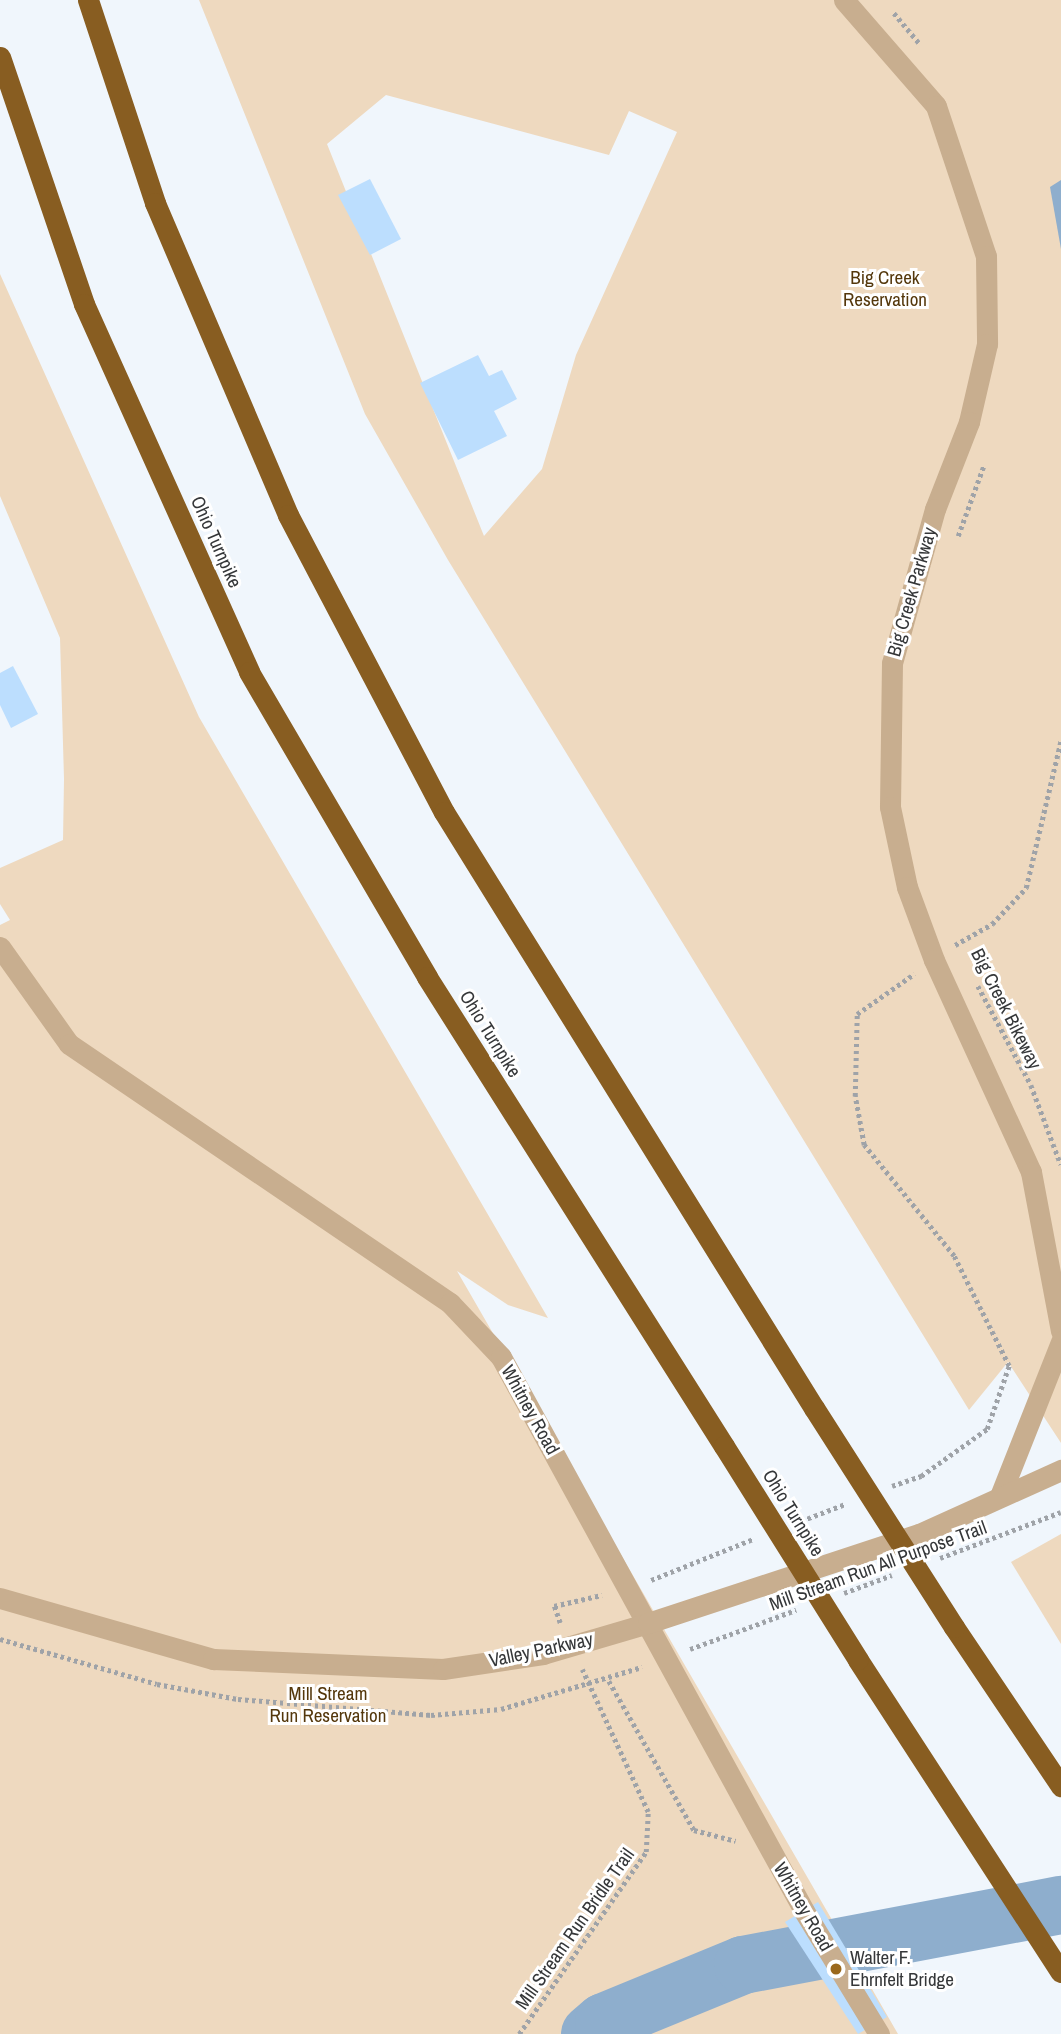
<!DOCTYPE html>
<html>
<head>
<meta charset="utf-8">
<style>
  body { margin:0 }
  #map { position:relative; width:1061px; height:2034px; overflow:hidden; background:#f0f6fc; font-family:"Archivo Narrow",sans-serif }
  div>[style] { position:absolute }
  .green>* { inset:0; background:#eed9bf }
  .water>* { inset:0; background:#8eaecd }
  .river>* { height:58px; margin:-29px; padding:0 29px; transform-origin:29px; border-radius:29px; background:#8eaecd }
  .building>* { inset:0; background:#bcdefe }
  .path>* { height:4.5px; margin-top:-2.25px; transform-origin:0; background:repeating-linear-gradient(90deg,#9fa3a8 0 3.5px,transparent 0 7px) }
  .minor>* { height:21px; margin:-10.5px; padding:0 10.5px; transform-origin:10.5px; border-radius:10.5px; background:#c8ae8f }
  .highway>* { height:21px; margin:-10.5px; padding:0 10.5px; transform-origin:10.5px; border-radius:10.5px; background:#885d21 }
  .highway-bridge>* { height:21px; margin:-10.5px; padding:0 10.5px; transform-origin:10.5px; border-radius:10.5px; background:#885d21 }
  .dots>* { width:19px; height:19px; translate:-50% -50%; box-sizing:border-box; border:4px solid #fff; border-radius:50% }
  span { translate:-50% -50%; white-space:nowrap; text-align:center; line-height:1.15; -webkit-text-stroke:6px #fff; paint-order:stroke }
  .park-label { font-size:19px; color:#54370b }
  .street-label { font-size:19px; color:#353739 }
  .poi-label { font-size:19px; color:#353739 }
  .left { translate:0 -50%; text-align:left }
</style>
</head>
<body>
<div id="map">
  <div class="green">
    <i style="clip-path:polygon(evenodd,199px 0,1061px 0,1061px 1443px,1008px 1362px,969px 1410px,448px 560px,365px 414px,199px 0,386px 95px,609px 155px,629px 111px,677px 132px,576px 355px,542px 469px,484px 536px,327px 144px,386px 95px)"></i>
    <i style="clip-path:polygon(0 274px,199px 717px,548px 1318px,508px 1305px,457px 1271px,898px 2034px,0 2034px,0 925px,10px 920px,0 904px,0 868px,63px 840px,64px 779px,60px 638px,0 496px)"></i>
    <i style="clip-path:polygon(1061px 1534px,1061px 1644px,1011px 1562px)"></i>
  </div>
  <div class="water">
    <i style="clip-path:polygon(1061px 180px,1061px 249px,1050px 187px)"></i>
  </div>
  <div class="river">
    <i style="left:590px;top:2034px;width:18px;rotate:-41deg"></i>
    <i style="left:604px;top:2022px;width:150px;rotate:-22.3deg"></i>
    <i style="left:743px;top:1965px;width:324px;rotate:-10.7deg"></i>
  </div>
  <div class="building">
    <i style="clip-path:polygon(370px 179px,401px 239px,370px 255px,338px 195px)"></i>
    <i style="clip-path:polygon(478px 355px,489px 376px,502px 370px,517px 399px,494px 411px,507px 436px,458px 460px,420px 383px)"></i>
    <i style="clip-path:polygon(13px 666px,38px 714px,11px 728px,0 705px,0 673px)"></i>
    <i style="clip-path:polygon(818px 1902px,887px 2017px,858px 2034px,785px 1922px)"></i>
  </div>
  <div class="path">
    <i style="left:894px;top:13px;width:40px;rotate:50deg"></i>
    <i style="left:958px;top:536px;width:76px;rotate:-69.9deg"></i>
    <i style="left:955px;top:945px;width:43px;rotate:-29.6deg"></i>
    <i style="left:992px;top:924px;width:50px;rotate:-46.6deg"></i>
    <i style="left:1026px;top:888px;width:152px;rotate:-76.7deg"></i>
    <i style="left:978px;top:986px;width:112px;rotate:61.8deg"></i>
    <i style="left:1031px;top:1085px;width:85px;rotate:69.4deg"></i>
    <i style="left:892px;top:1486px;width:31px;rotate:-19deg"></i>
    <i style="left:921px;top:1476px;width:81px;rotate:-35.5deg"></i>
    <i style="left:987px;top:1429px;width:67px;rotate:-70.8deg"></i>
    <i style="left:1009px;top:1366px;width:123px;rotate:-116.6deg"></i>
    <i style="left:954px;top:1256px;width:143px;rotate:-129deg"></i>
    <i style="left:864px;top:1145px;width:50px;rotate:-100.4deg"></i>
    <i style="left:855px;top:1096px;width:82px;rotate:-88.6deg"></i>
    <i style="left:857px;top:1014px;width:70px;rotate:-35.1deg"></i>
    <i style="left:801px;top:1521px;width:47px;rotate:-21.1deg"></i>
    <i style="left:940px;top:1558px;width:129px;rotate:-20.8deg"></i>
    <i style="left:651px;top:1580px;width:110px;rotate:-21.9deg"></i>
    <i style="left:844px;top:1593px;width:51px;rotate:-20.6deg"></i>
    <i style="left:560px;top:1623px;width:18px;rotate:-109deg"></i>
    <i style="left:554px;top:1606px;width:49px;rotate:-12.9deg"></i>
    <i style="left:0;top:1639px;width:163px;rotate:16deg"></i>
    <i style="left:157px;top:1684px;width:82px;rotate:10.5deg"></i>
    <i style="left:238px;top:1699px;width:194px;rotate:4.7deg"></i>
    <i style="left:431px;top:1715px;width:70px;rotate:-4.9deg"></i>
    <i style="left:501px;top:1709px;width:147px;rotate:-16.6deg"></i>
    <i style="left:690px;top:1649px;width:113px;rotate:-20.2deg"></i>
    <i style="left:609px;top:1681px;width:172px;rotate:60.3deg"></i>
    <i style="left:694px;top:1830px;width:43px;rotate:14.7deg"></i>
    <i style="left:519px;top:2034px;width:222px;rotate:-55.1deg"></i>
    <i style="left:646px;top:1852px;width:40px;rotate:-87.1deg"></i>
    <i style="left:648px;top:1812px;width:157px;rotate:-114.8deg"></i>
  </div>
  <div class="minor">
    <i style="left:844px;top:0;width:140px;rotate:49deg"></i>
    <i style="left:936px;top:106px;width:158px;rotate:71.6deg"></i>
    <i style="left:986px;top:256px;width:88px;rotate:89.3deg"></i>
    <i style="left:987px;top:344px;width:80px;rotate:103deg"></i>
    <i style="left:969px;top:422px;width:93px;rotate:111.3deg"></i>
    <i style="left:935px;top:509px;width:160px;rotate:105.6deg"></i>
    <i style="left:892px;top:663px;width:144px;rotate:90.8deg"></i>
    <i style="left:890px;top:807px;width:82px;rotate:78deg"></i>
    <i style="left:907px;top:887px;width:78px;rotate:69.7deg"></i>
    <i style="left:934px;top:960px;width:233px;rotate:65.4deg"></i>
    <i style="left:1031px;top:1172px;width:162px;rotate:79.3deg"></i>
    <i style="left:0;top:947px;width:119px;rotate:54.6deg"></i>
    <i style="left:69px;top:1044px;width:461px;rotate:34.2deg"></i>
    <i style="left:450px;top:1303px;width:74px;rotate:46.6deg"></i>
    <i style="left:501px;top:1357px;width:631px;rotate:61.32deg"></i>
    <i style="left:804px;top:1911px;width:144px;rotate:58.6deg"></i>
    <i style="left:1000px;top:1496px;width:166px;rotate:-68.4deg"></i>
    <i style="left:0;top:1598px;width:222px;rotate:16deg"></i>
    <i style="left:213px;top:1659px;width:230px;rotate:2.5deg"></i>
    <i style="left:443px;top:1669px;width:101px;rotate:-8.5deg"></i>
    <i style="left:543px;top:1654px;width:109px;rotate:-16.4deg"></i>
    <i style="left:648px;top:1623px;width:285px;rotate:-18.2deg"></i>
    <i style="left:919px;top:1534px;width:156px;rotate:-24.3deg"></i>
  </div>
  <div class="highway">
    <i style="left:88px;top:0;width:214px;rotate:71.7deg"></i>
    <i style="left:155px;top:203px;width:339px;rotate:66.9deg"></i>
    <i style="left:288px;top:515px;width:335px;rotate:62.3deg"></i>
    <i style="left:444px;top:812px;width:702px;rotate:58.17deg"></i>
    <i style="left:0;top:57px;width:261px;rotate:71.2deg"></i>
    <i style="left:84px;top:304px;width:403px;rotate:65.8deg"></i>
    <i style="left:249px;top:672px;width:353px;rotate:59.7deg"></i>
    <i style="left:427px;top:977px;width:555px;rotate:57.66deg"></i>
    <i style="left:954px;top:1627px;width:192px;rotate:56.1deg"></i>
    <i style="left:858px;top:1660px;width:372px;rotate:57deg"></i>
  </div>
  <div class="highway-bridge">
    <i style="left:814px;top:1408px;width:260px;rotate:57.4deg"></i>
    <i style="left:724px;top:1446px;width:252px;rotate:57.9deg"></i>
  </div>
  <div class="dots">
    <i style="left:836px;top:1969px;background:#9a681c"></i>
  </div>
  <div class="park-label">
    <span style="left:885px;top:289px">Big Creek<br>Reservation</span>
    <span style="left:328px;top:1705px">Mill Stream<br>Run Reservation</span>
  </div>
  <div class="street-label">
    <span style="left:216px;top:542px;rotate:66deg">Ohio Turnpike</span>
    <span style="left:912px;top:592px;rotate:-74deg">Big Creek Parkway</span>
    <span style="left:1006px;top:1009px;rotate:63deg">Big Creek Bikeway</span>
    <span style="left:490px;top:1034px;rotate:58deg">Ohio Turnpike</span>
    <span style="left:530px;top:1410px;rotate:61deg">Whitney Road</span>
    <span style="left:793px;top:1513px;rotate:58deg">Ohio Turnpike</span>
    <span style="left:878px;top:1566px;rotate:-20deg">Mill Stream Run All Purpose Trail</span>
    <span style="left:541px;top:1650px;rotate:-12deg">Valley Parkway</span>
    <span style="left:803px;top:1907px;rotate:60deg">Whitney Road</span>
    <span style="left:575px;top:1929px;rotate:-55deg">Mill Stream Run Bridle Trail</span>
  </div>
  <div class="poi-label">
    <span class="left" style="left:850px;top:1969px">Walter F.<br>Ehrnfelt Bridge</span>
  </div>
</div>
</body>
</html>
